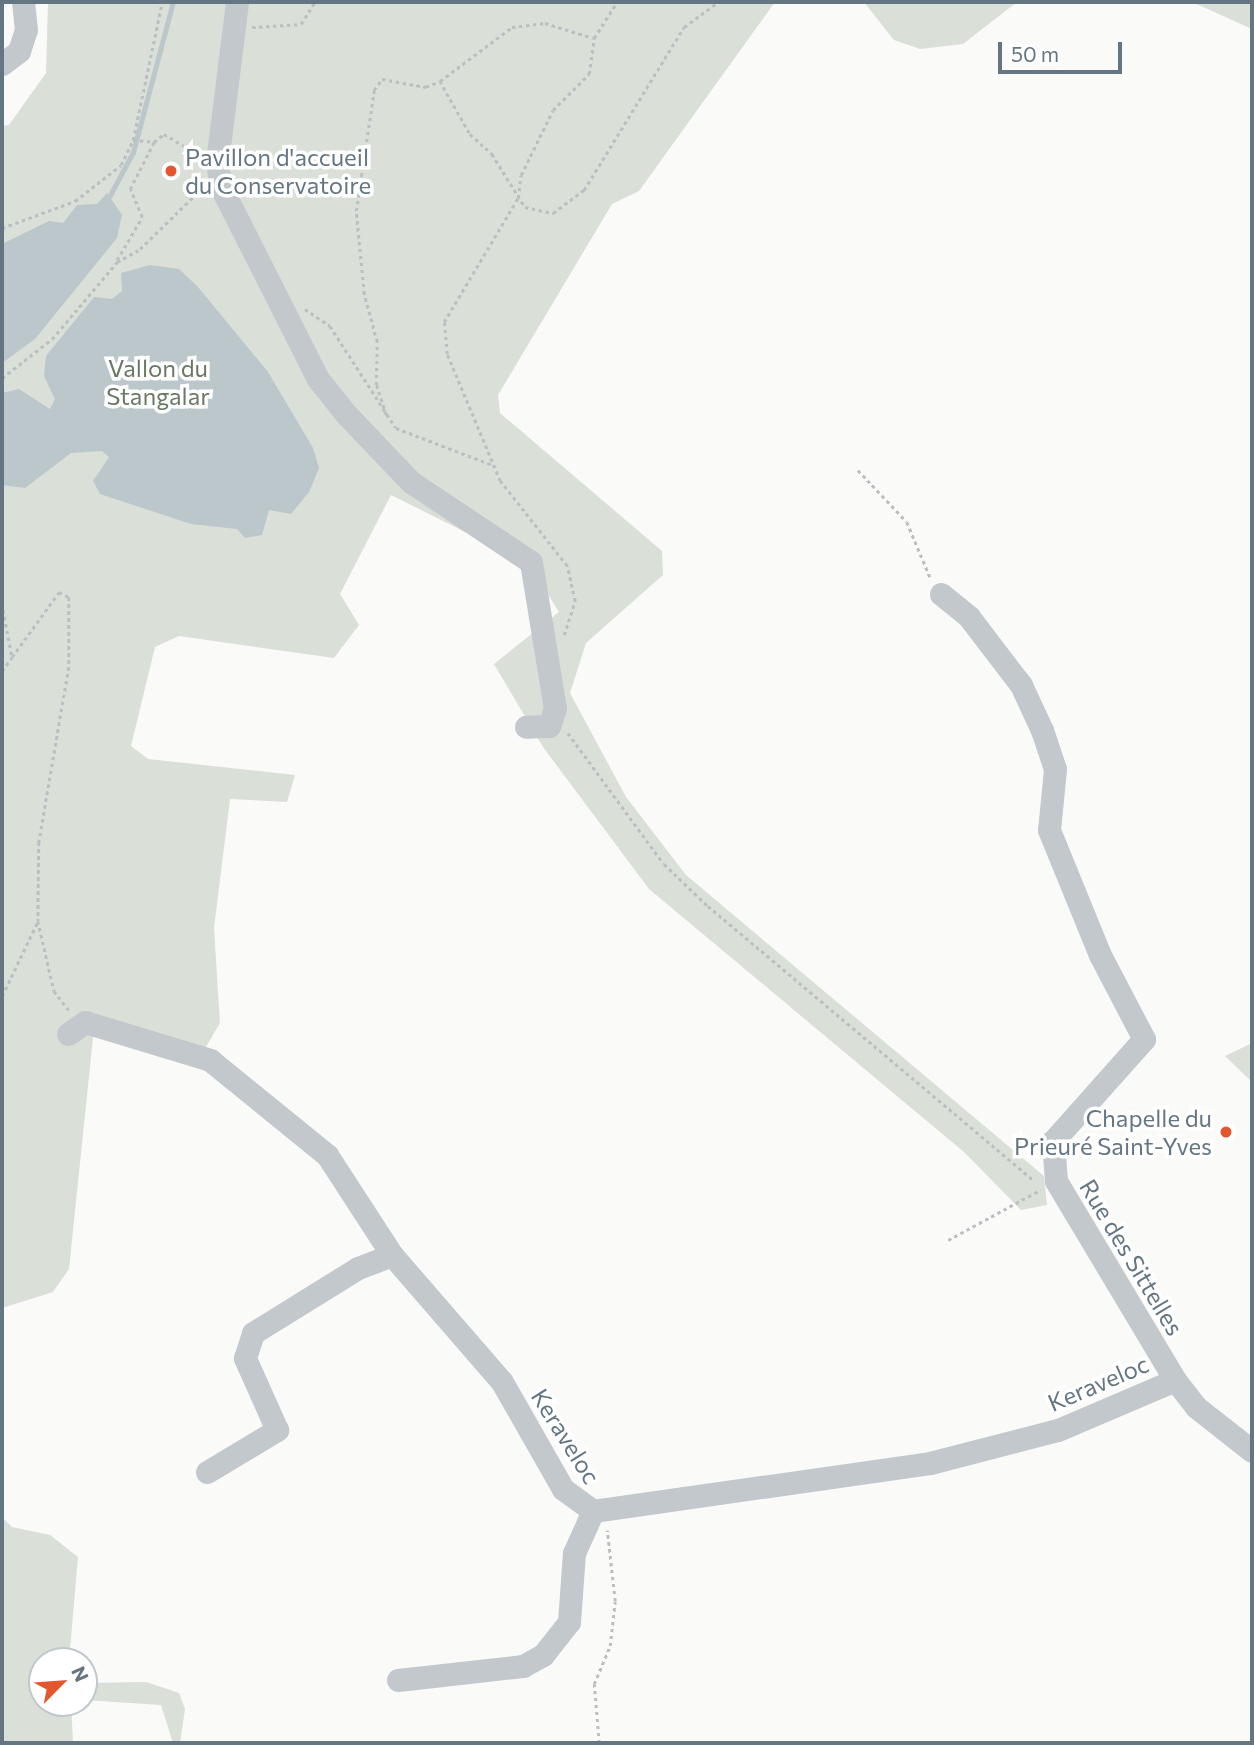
<!DOCTYPE html>
<html>
<head>
<meta charset="utf-8">
<style>
  body { margin:0 }
  #map { position:relative; width:1254px; height:1745px; overflow:hidden; background:#fafaf8; font-family:Commissioner,sans-serif }
  div>[style] { position:absolute }
  .green>* { inset:0; background:#dadfd7 }
  .water>* { inset:0; background:#bbc7cb }
  .stream>* { height:5px; margin:-2.5px; padding:0 2.5px; transform-origin:2.5px; border-radius:2.5px; background:#bbc7cb }
  .path>* { height:2.5px; margin-top:-1.25px; transform-origin:0; background:repeating-linear-gradient(90deg,#bbbfc2 0 3.5px,transparent 0 7px) }
  .minor>* { height:23px; margin:-11.5px; padding:0 11.5px; transform-origin:11.5px; border-radius:11.5px; background:#c3c8cc }
  .dots>* { width:19px; height:19px; translate:-50% -50%; box-sizing:border-box; border:4px solid #fff; border-radius:50% }
  span { translate:-50% -50%; white-space:nowrap; text-align:center; line-height:1.15; -webkit-text-stroke:7px #fff; paint-order:stroke }
  .poi-label { font-size:24px; color:#657683 }
  .left { translate:0 -50%; text-align:left }
  .right { translate:-100% -50%; text-align:right }
  .park-label { font-size:24px; color:#687a64 }
  .street-label { font-size:24px; color:#657683 }
  .frame { position:absolute; inset:0; border:4px solid #657683; pointer-events:none }
  .north { position:absolute; left:28px; top:1647px; width:70px; height:70px; box-sizing:border-box; background:#fff; border:2px solid #c1c8cd; border-radius:50%; rotate:65deg; font-size:19px; font-weight:700; line-height:28px; text-align:center; color:#657683 }
  .north::after { content:''; display:block; margin:auto; width:24px; height:32px; background:#e4572e; clip-path:polygon(50% 0,100% 100%,50% 72%,0 100%) }
  .scale { position:absolute; left:998px; top:42px; width:124px; height:32px; box-sizing:border-box; border:4px solid #657683; border-top:0; padding-left:9px; font-size:21px; line-height:24px; white-space:nowrap; color:#657683; -webkit-text-stroke:5px #fff; paint-order:stroke }
</style>
</head>
<body>
<div id="map">
  <div class="green">
    <i style="clip-path:polygon(48px 2px,775px 2px,639px 191px,612px 204px,498px 395px,500px 413px,662px 551px,663px 575px,586px 643px,570px 693px,626px 797px,686px 875px,1044px 1176px,1047px 1205px,1021px 1210px,964px 1152px,649px 889px,543px 747px,494px 664px,559px 612px,529px 564px,391px 495px,340px 594px,359px 625px,334px 658px,179px 636px,155px 647px,131px 746px,148px 759px,295px 775px,287px 802px,230px 799px,214px 928px,220px 1023px,203px 1052px,94px 1028px,69px 1269px,53px 1292px,2px 1308px,2px 126px,9px 125px,46px 73px)"></i>
    <i style="clip-path:polygon(864px 2px,1017px 2px,963px 44px,920px 49px,894px 40px)"></i>
    <i style="clip-path:polygon(1192px 2px,1252px 2px,1252px 29px)"></i>
    <i style="clip-path:polygon(1252px 1043px,1252px 1082px,1225px 1056px)"></i>
    <i style="clip-path:polygon(2px 1517px,12px 1527px,50px 1535px,78px 1557px,69px 1661px,42px 1661px,42px 1703px,71px 1703px,73px 1743px,2px 1743px)"></i>
    <i style="clip-path:polygon(146px 1682px,179px 1693px,185px 1709px,180px 1743px,173px 1743px,161px 1705px,84px 1700px,84px 1683px)"></i>
  </div>
  <div class="water">
    <i style="clip-path:polygon(107px 193px,122px 215px,117px 238px,35px 339px,2px 363px,2px 244px,49px 221px,63px 223px,77px 205px,97px 204px)"></i>
    <i style="clip-path:polygon(150px 265px,179px 269px,198px 287px,268px 372px,313px 448px,319px 468px,309px 492px,291px 514px,269px 510px,262px 535px,245px 538px,237px 529px,191px 524px,100px 494px,93px 481px,109px 457px,102px 451px,71px 453px,25px 488px,2px 485px,2px 393px,19px 389px,50px 409px,55px 399px,44px 376px,46px 356px,94px 297px,112px 299px,122px 291px,121px 273px)"></i>
  </div>
  <div class="stream">
    <i style="left:109px;top:197px;width:51px;rotate:-61.9deg"></i>
    <i style="left:133px;top:152px;width:155px;rotate:-75.1deg"></i>
  </div>
  <div class="path">
    <i style="left:252px;top:27px;width:49px;rotate:-3.5deg"></i>
    <i style="left:301px;top:24px;width:26px;rotate:-58deg"></i>
    <i style="left:440px;top:81px;width:61px;rotate:60.5deg"></i>
    <i style="left:470px;top:134px;width:30px;rotate:42deg"></i>
    <i style="left:492px;top:154px;width:62px;rotate:58.1deg"></i>
    <i style="left:525px;top:207px;width:29px;rotate:12deg"></i>
    <i style="left:553px;top:213px;width:39px;rotate:-37deg"></i>
    <i style="left:584px;top:190px;width:191px;rotate:-58.5deg"></i>
    <i style="left:684px;top:27px;width:42px;rotate:-36.3deg"></i>
    <i style="left:133px;top:140px;width:21px;rotate:5deg"></i>
    <i style="left:154px;top:142px;width:13px;rotate:-39deg"></i>
    <i style="left:164px;top:134px;width:41px;rotate:31deg"></i>
    <i style="left:2px;top:228px;width:78px;rotate:-20.3deg"></i>
    <i style="left:75px;top:201px;width:58px;rotate:-38deg"></i>
    <i style="left:121px;top:165px;width:28px;rotate:-64deg"></i>
    <i style="left:133px;top:140px;width:141px;rotate:-78.1deg"></i>
    <i style="left:117px;top:260px;width:50px;rotate:-59.8deg"></i>
    <i style="left:142px;top:217px;width:30px;rotate:-113deg"></i>
    <i style="left:130px;top:189px;width:53px;rotate:-62.9deg"></i>
    <i style="left:305px;top:309px;width:30px;rotate:34deg"></i>
    <i style="left:330px;top:326px;width:121px;rotate:57.1deg"></i>
    <i style="left:396px;top:428px;width:104px;rotate:20.9deg"></i>
    <i style="left:2px;top:378px;width:63px;rotate:-38deg"></i>
    <i style="left:52px;top:339px;width:101px;rotate:-49.8deg"></i>
    <i style="left:117px;top:262px;width:26px;rotate:-29deg"></i>
    <i style="left:140px;top:249px;width:86px;rotate:-44.5deg"></i>
    <i style="left:386px;top:415px;width:32px;rotate:-108deg"></i>
    <i style="left:376px;top:385px;width:43px;rotate:-88.7deg"></i>
    <i style="left:377px;top:342px;width:50px;rotate:-105.2deg"></i>
    <i style="left:364px;top:294px;width:83px;rotate:-95.5deg"></i>
    <i style="left:356px;top:211px;width:122px;rotate:-81.5deg"></i>
    <i style="left:374px;top:90px;width:14px;rotate:-54deg"></i>
    <i style="left:382px;top:79px;width:45px;rotate:10.3deg"></i>
    <i style="left:426px;top:87px;width:15px;rotate:-23deg"></i>
    <i style="left:440px;top:81px;width:90px;rotate:-36.9deg"></i>
    <i style="left:512px;top:27px;width:33px;rotate:-7deg"></i>
    <i style="left:545px;top:23px;width:50px;rotate:17.4deg"></i>
    <i style="left:858px;top:470px;width:71px;rotate:46.7deg"></i>
    <i style="left:907px;top:522px;width:60px;rotate:67.3deg"></i>
    <i style="left:2px;top:603px;width:55px;rotate:79.5deg"></i>
    <i style="left:12px;top:657px;width:80px;rotate:-54.1deg"></i>
    <i style="left:59px;top:592px;width:11px;rotate:27deg"></i>
    <i style="left:69px;top:597px;width:70px;rotate:90deg"></i>
    <i style="left:69px;top:667px;width:178px;rotate:99.7deg"></i>
    <i style="left:39px;top:842px;width:79px;rotate:90.7deg"></i>
    <i style="left:564px;top:635px;width:36px;rotate:-72deg"></i>
    <i style="left:575px;top:601px;width:36px;rotate:-103deg"></i>
    <i style="left:567px;top:566px;width:108px;rotate:-128.2deg"></i>
    <i style="left:500px;top:481px;width:138px;rotate:-112.7deg"></i>
    <i style="left:447px;top:354px;width:32px;rotate:-95deg"></i>
    <i style="left:444px;top:322px;width:144px;rotate:-59.2deg"></i>
    <i style="left:518px;top:198px;width:23px;rotate:-83deg"></i>
    <i style="left:521px;top:175px;width:72px;rotate:-63.8deg"></i>
    <i style="left:553px;top:110px;width:51px;rotate:-45deg"></i>
    <i style="left:589px;top:74px;width:36px;rotate:-82deg"></i>
    <i style="left:594px;top:38px;width:43px;rotate:-57.4deg"></i>
    <i style="left:2px;top:671px;width:17px;rotate:-54deg"></i>
    <i style="left:568px;top:733px;width:162px;rotate:53.8deg"></i>
    <i style="left:664px;top:864px;width:61px;rotate:43.7deg"></i>
    <i style="left:708px;top:906px;width:427px;rotate:40.1deg"></i>
    <i style="left:2px;top:996px;width:83px;rotate:-64.4deg"></i>
    <i style="left:38px;top:921px;width:72px;rotate:77.1deg"></i>
    <i style="left:54px;top:991px;width:24px;rotate:52deg"></i>
    <i style="left:948px;top:1240px;width:105px;rotate:-28.5deg"></i>
    <i style="left:599px;top:1743px;width:59px;rotate:-94.8deg"></i>
    <i style="left:594px;top:1684px;width:41px;rotate:-67.2deg"></i>
    <i style="left:610px;top:1646px;width:45px;rotate:-83.7deg"></i>
    <i style="left:615px;top:1601px;width:71px;rotate:-96.4deg"></i>
  </div>
  <div class="minor">
    <i style="left:237px;top:2px;width:161px;rotate:97.1deg"></i>
    <i style="left:217px;top:162px;width:25px;rotate:81deg"></i>
    <i style="left:221px;top:187px;width:215px;rotate:63.2deg"></i>
    <i style="left:318px;top:379px;width:45px;rotate:51.3deg"></i>
    <i style="left:346px;top:414px;width:94px;rotate:46.3deg"></i>
    <i style="left:411px;top:482px;width:144px;rotate:33.7deg"></i>
    <i style="left:531px;top:562px;width:148px;rotate:80.7deg"></i>
    <i style="left:555px;top:708px;width:19px;rotate:108deg"></i>
    <i style="left:549px;top:726px;width:23px;rotate:178deg"></i>
    <i style="left:2px;top:64px;width:21px;rotate:-37deg"></i>
    <i style="left:19px;top:51px;width:22px;rotate:-72deg"></i>
    <i style="left:26px;top:30px;width:28px;rotate:-96deg"></i>
    <i style="left:941px;top:594px;width:36px;rotate:39deg"></i>
    <i style="left:969px;top:617px;width:86px;rotate:52.6deg"></i>
    <i style="left:1021px;top:685px;width:50px;rotate:65deg"></i>
    <i style="left:1042px;top:730px;width:41px;rotate:71.6deg"></i>
    <i style="left:1055px;top:769px;width:61px;rotate:95.6deg"></i>
    <i style="left:1049px;top:830px;width:135px;rotate:67.8deg"></i>
    <i style="left:1100px;top:955px;width:95px;rotate:62.4deg"></i>
    <i style="left:1144px;top:1039px;width:137px;rotate:131.7deg"></i>
    <i style="left:1053px;top:1141px;width:40px;rotate:85.7deg"></i>
    <i style="left:1056px;top:1181px;width:232px;rotate:59.1deg"></i>
    <i style="left:1175px;top:1380px;width:34px;rotate:52deg"></i>
    <i style="left:1196px;top:1407px;width:71px;rotate:38.2deg"></i>
    <i style="left:68px;top:1034px;width:21px;rotate:-35deg"></i>
    <i style="left:85px;top:1022px;width:131px;rotate:16.9deg"></i>
    <i style="left:210px;top:1060px;width:151px;rotate:39.1deg"></i>
    <i style="left:327px;top:1155px;width:119px;rotate:57deg"></i>
    <i style="left:207px;top:1472px;width:82px;rotate:-31deg"></i>
    <i style="left:277px;top:1430px;width:79px;rotate:-114deg"></i>
    <i style="left:245px;top:1358px;width:26px;rotate:-72deg"></i>
    <i style="left:253px;top:1333px;width:123px;rotate:-31.8deg"></i>
    <i style="left:358px;top:1268px;width:36px;rotate:-21deg"></i>
    <i style="left:392px;top:1255px;width:168px;rotate:49.1deg"></i>
    <i style="left:502px;top:1382px;width:123px;rotate:60.3deg"></i>
    <i style="left:563px;top:1489px;width:37px;rotate:36deg"></i>
    <i style="left:593px;top:1511px;width:340px;rotate:-8.1deg"></i>
    <i style="left:930px;top:1463px;width:132px;rotate:-14.5deg"></i>
    <i style="left:1058px;top:1430px;width:127px;rotate:-23.1deg"></i>
    <i style="left:398px;top:1680px;width:126px;rotate:-6.4deg"></i>
    <i style="left:523px;top:1666px;width:23px;rotate:-29deg"></i>
    <i style="left:543px;top:1655px;width:42px;rotate:-51.8deg"></i>
    <i style="left:569px;top:1622px;width:69px;rotate:-85.9deg"></i>
    <i style="left:574px;top:1553px;width:46px;rotate:-65.7deg"></i>
  </div>
  <div class="dots">
    <i style="left:171px;top:171px;background:#e4572e"></i>
    <i style="left:1226px;top:1132px;background:#e4572e"></i>
  </div>
  <div class="poi-label">
    <span class="left" style="left:185px;top:171px">Pavillon d'accueil<br>du Conservatoire</span>
    <span class="right" style="left:1212px;top:1132px">Chapelle du<br>Prieuré Saint-Yves</span>
  </div>
  <div class="park-label">
    <span style="left:158px;top:382px">Vallon du<br>Stangalar</span>
  </div>
  <div class="street-label">
    <span style="left:1132px;top:1257px;rotate:59deg">Rue des Sittelles</span>
    <span style="left:1098px;top:1383px;rotate:-23deg">Keraveloc</span>
    <span style="left:566px;top:1436px;rotate:58deg">Keraveloc</span>
  </div>
  <div class="frame"></div>
  <div class="north">N</div>
  <div class="scale">50 m</div>
</div>
</body>
</html>
